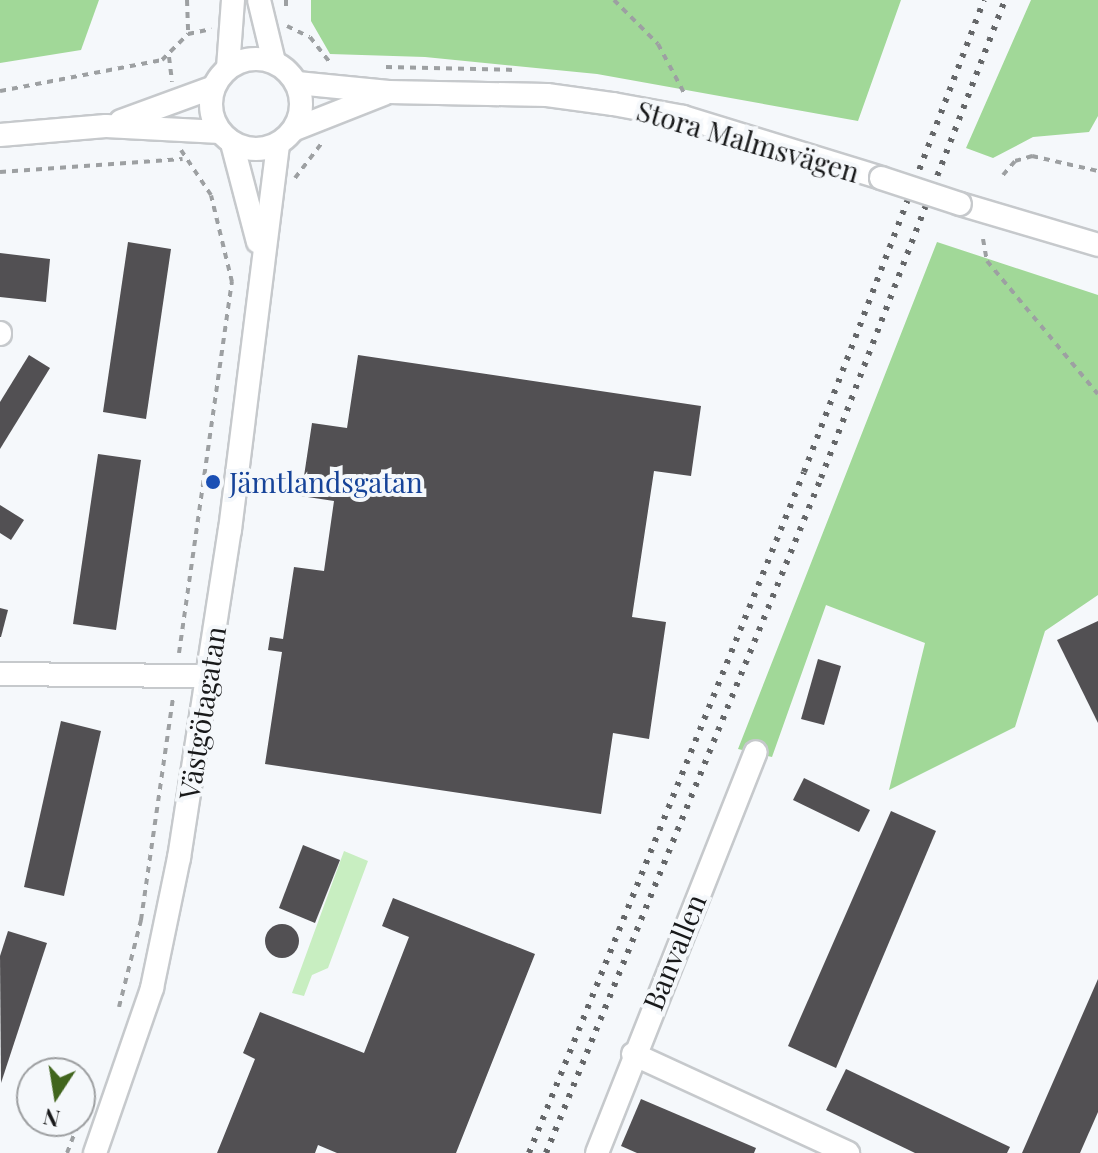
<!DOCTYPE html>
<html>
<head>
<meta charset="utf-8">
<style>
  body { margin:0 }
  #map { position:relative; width:1098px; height:1153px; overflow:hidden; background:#f5f8fb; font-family:"Playfair Display",serif }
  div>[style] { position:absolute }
  .green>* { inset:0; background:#c8eec1 }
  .forest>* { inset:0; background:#a1d898 }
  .building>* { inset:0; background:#525053 }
  .round { border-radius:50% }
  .path>* { height:4px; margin-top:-2px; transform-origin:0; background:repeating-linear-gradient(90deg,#9da0a2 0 6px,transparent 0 12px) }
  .roads { filter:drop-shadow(2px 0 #c6c9cc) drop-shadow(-2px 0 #c6c9cc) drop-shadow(0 2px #c6c9cc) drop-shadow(0 -2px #c6c9cc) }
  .minor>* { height:22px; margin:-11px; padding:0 11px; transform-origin:11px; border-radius:11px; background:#fff }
  .minor>.ring { margin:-11px; padding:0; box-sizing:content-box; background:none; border:22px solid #fff; border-radius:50% }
  .rail>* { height:6px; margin-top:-3px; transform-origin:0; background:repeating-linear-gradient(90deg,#656769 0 4px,transparent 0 12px) }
  .bridges { filter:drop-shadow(2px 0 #c6c9cc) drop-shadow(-2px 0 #c6c9cc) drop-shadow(0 2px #c6c9cc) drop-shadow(0 -2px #c6c9cc) }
  .minor-bridge>* { height:22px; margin:-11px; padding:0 11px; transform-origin:11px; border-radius:11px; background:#fff }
  .dots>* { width:22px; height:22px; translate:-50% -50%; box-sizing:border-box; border:4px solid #f5f8fb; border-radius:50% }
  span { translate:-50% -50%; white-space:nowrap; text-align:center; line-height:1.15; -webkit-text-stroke:8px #f5f8fb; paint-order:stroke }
  .street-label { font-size:28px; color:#18191a }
  .transit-label { font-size:28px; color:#164399 }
  .left { translate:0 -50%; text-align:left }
  .north { position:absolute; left:16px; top:1057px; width:80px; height:80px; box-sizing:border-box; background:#f5f8fb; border:2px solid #9d9fa1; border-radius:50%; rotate:192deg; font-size:22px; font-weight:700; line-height:32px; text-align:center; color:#18191a }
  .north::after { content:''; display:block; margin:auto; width:28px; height:36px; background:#41651d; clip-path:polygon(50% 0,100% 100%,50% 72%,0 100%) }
</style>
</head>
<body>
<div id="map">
  <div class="green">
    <i style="clip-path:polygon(344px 851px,368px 861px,328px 968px,312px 975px,304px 996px,292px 993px)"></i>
  </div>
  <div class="forest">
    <i style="clip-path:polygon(0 0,99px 0,81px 50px,0 63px)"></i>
    <i style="clip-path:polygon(311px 0,901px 0,858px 121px,597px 74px,425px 57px,330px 54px,311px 21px)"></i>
    <i style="clip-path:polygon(1031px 0,1098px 0,1098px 116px,1089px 132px,1033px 137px,993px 158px,966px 148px)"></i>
    <i style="clip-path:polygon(937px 242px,1098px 295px,1098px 595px,1045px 631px,1015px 727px,889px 790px,925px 643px,826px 605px,772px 757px,738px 749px)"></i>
  </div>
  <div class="building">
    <i style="clip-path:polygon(128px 242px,171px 249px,146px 419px,103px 412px)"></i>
    <i style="clip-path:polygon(0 253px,50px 259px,46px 302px,0 297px)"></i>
    <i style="clip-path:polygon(29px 355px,50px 368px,0 449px,0 402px)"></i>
    <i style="clip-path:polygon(358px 355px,701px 406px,691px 476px,654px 471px,632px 617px,666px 622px,649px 739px,613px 733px,601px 814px,265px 764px,282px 652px,268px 650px,270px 637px,283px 639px,294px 567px,324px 571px,334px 501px,301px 496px,312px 423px,347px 428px)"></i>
    <i style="clip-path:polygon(98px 454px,141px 460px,116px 630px,73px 624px)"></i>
    <i style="clip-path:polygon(0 505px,24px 520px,11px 540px,0 533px)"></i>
    <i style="clip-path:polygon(0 608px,8px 610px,1px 637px,0 637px)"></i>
    <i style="clip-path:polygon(1098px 621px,1098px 723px,1057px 640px)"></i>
    <i style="clip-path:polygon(818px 659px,841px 666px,824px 725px,801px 719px)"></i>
    <i style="clip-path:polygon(61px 721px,101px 731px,64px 896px,24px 887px)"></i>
    <i style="clip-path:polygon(804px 778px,870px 810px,859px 832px,793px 800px)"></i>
    <i style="clip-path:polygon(891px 811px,936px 831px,836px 1068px,788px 1046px)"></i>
    <i style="clip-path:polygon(303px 845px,340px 860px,315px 923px,279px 908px)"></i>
    <i style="clip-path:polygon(393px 898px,535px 954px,456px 1153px,337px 1153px,318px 1145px,315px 1153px,217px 1153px,255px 1059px,243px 1053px,260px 1012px,364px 1053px,409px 937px,382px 926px)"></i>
    <i class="round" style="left:265px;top:924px;width:34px;height:34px"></i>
    <i style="clip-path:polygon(8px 931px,47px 943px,1px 1083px,0 956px)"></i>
    <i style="clip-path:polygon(1098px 979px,1098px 1112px,1080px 1153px,1022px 1153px)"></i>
    <i style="clip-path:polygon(846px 1069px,1010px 1147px,1007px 1153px,915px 1153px,826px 1110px)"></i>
    <i style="clip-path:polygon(641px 1099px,756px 1148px,754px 1153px,637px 1153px,621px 1146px)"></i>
  </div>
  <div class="path">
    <i style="left:187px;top:0;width:34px;rotate:88deg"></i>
    <i style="left:286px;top:0;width:11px;rotate:90deg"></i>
    <i style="left:614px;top:0;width:62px;rotate:45deg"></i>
    <i style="left:658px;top:44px;width:55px;rotate:62deg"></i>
    <i style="left:287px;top:26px;width:25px;rotate:26deg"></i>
    <i style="left:310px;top:37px;width:33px;rotate:52deg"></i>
    <i style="left:169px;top:57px;width:25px;rotate:83deg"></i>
    <i style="left:386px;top:67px;width:128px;rotate:1.3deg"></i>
    <i style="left:0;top:91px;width:165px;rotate:-10.8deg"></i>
    <i style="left:162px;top:60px;width:37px;rotate:-45deg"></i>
    <i style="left:188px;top:34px;width:24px;rotate:-12deg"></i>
    <i style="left:0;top:172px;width:183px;rotate:-4.1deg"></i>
    <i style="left:1003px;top:175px;width:18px;rotate:-49deg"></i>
    <i style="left:1015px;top:161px;width:18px;rotate:-16deg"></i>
    <i style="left:1032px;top:156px;width:68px;rotate:12.8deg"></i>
    <i style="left:295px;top:178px;width:43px;rotate:-52.6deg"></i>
    <i style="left:983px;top:239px;width:22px;rotate:80deg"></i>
    <i style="left:987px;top:261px;width:173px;rotate:50.2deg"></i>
    <i style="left:179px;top:653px;width:375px;rotate:-81.9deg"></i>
    <i style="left:232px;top:282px;width:89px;rotate:-103.6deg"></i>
    <i style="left:211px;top:195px;width:54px;rotate:-123.7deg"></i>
    <i style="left:119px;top:1007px;width:90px;rotate:-75.8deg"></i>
    <i style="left:141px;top:920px;width:225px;rotate:-81.8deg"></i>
    <i style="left:80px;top:1119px;width:26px;rotate:-69deg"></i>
    <i style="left:67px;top:1153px;width:34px;rotate:-69deg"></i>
  </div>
  <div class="roads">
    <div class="minor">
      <i style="left:259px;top:0;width:64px;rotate:76.4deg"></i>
      <i class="ring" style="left:211px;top:59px;width:68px;height:68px"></i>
      <i style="left:228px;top:68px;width:68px;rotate:-85.8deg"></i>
      <i style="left:297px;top:83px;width:92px;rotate:5.6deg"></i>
      <i style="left:389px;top:92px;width:158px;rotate:1.1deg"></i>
      <i style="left:547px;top:95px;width:67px;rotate:7.8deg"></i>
      <i style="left:613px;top:104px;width:71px;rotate:10.5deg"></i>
      <i style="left:683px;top:117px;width:207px;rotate:17.1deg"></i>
      <i style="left:121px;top:121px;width:99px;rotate:-20.1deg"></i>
      <i style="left:295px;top:129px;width:96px;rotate:-21.5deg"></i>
      <i style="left:0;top:135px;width:106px;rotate:-4.9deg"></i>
      <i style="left:106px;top:126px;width:114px;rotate:3deg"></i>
      <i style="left:232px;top:143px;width:102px;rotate:75.3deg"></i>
      <i style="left:960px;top:204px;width:144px;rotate:16.5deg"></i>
      <i style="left:0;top:333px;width:1px;rotate:90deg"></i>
      <i style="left:0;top:674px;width:208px;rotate:0.6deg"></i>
      <i style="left:633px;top:1054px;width:237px;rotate:24.7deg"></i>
      <i style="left:95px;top:1153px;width:175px;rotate:-70.9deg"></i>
      <i style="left:152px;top:988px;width:133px;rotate:-78.3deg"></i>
      <i style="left:179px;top:858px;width:332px;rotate:-81.2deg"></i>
      <i style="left:230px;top:530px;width:388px;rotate:-82.9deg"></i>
      <i style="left:597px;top:1153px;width:431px;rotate:-68.4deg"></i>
    </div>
  </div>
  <div class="rail">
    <i style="left:529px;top:1153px;width:734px;rotate:-68.01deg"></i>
    <i style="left:804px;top:472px;width:505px;rotate:-69.13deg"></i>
    <i style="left:546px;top:1153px;width:729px;rotate:-67.83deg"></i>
    <i style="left:821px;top:478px;width:512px;rotate:-68.95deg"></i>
  </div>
  <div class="bridges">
    <div class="minor-bridge">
      <i style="left:881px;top:178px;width:83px;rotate:18.2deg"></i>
    </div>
  </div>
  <div class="dots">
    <i style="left:213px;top:482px;background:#1a4fb4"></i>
  </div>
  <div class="street-label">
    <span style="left:748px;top:141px;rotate:16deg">Stora Malmsvägen</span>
    <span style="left:202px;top:713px;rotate:-81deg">Västgötagatan</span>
    <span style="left:674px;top:952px;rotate:-68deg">Banvallen</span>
  </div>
  <div class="transit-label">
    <span class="left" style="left:229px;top:482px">Jämtlandsgatan</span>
  </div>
  <div class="north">N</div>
</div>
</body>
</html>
